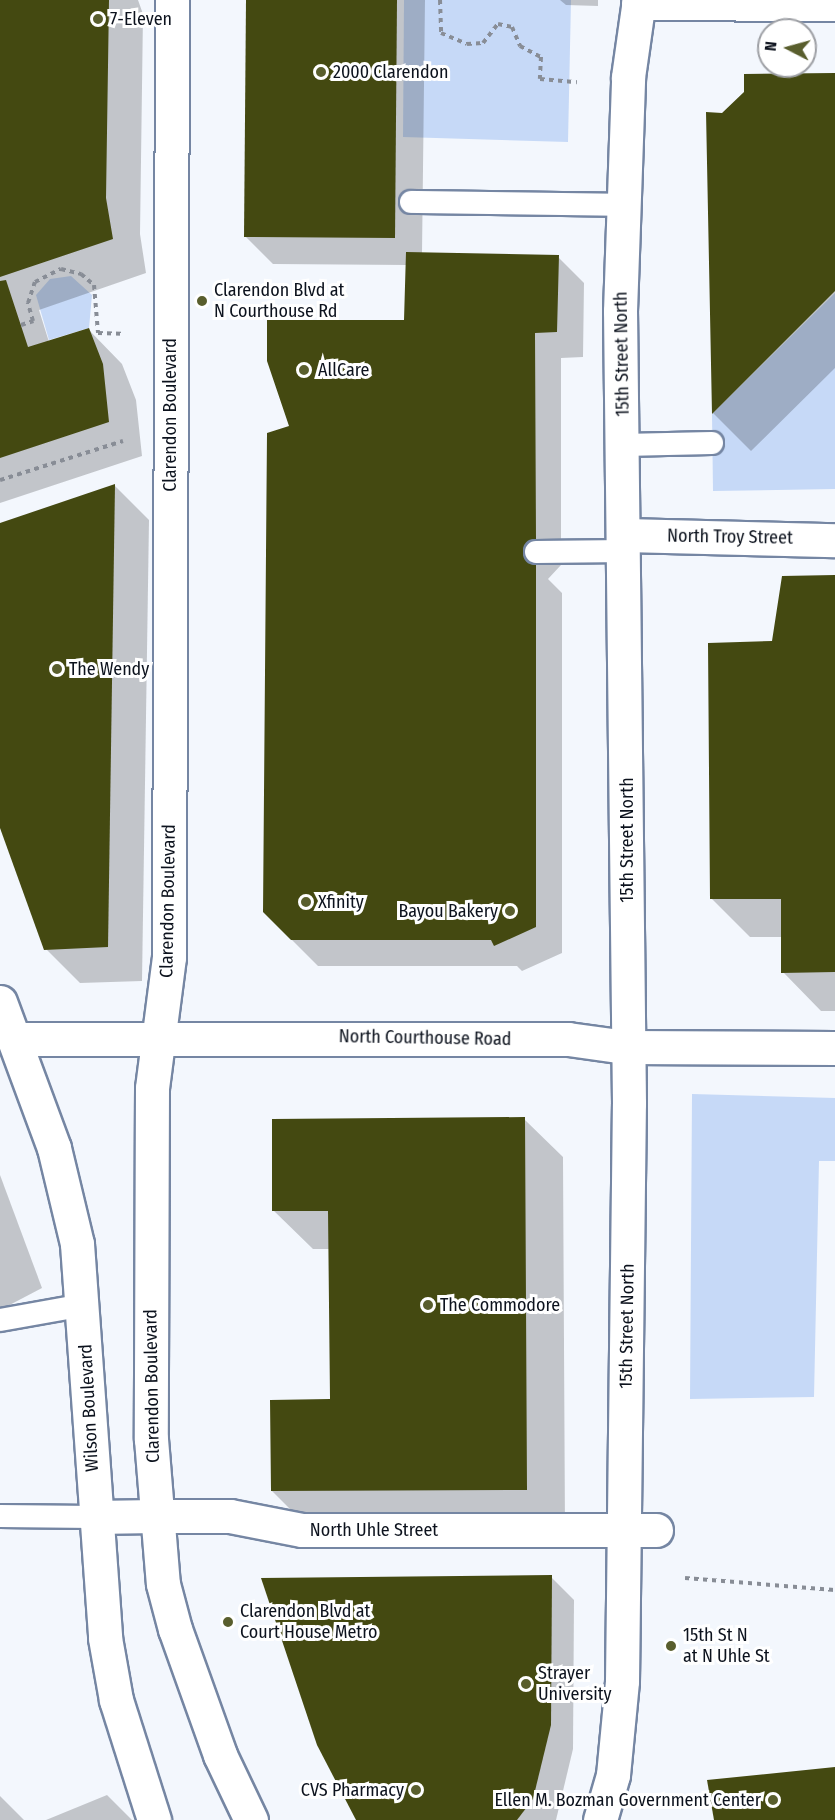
<!DOCTYPE html>
<html>
<head>
<meta charset="utf-8">
<style>
  body { margin:0 }
  #map { position:relative; width:835px; height:1820px; overflow:hidden; background:#f3f7fd; font-family:"Fira Sans Condensed",sans-serif }
  div>[style] { position:absolute }
  .green>* { inset:0; background:#c6d9f7 }
  .shadow>* { inset:0; background:#0003 }
  .building>* { inset:0; background:#444911 }
  .path>* { height:4px; margin-top:-2px; transform-origin:0; background:repeating-linear-gradient(90deg,#888d96 0 4.5px,transparent 0 9px) }
  .roads { filter:drop-shadow(2px 0 #7586a3) drop-shadow(-2px 0 #7586a3) drop-shadow(0 2px #7586a3) drop-shadow(0 -2px #7586a3) }
  .service>* { height:22px; margin:-11px; padding:0 11px; transform-origin:11px; border-radius:11px; background:#fff }
  .pedestrian>* { height:33px; margin:-16.5px; padding:0 16.5px; transform-origin:16.5px; border-radius:16.5px; background:#fff }
  .minor>* { height:33px; margin:-16.5px; padding:0 16.5px; transform-origin:16.5px; border-radius:16.5px; background:#fff }
  .tertiary>* { height:33px; margin:-16.5px; padding:0 16.5px; transform-origin:16.5px; border-radius:16.5px; background:#fff }
  .secondary>* { height:33px; margin:-16.5px; padding:0 16.5px; transform-origin:16.5px; border-radius:16.5px; background:#fff }
  .primary>* { height:33px; margin:-16.5px; padding:0 16.5px; transform-origin:16.5px; border-radius:16.5px; background:#fff }
  .dots>* { width:16px; height:16px; translate:-50% -50%; box-sizing:border-box; border:3px solid #fff; border-radius:50% }
  span { translate:-50% -50%; white-space:nowrap; text-align:center; line-height:1.15; -webkit-text-stroke:6px #fff; paint-order:stroke }
  .poi-label { font-size:18px; color:#0c121d }
  .left { translate:0 -50%; text-align:left }
  .right { translate:-100% -50%; text-align:right }
  .street-label { font-size:18px; color:#0c121d }
  .north { position:absolute; left:757px; top:18px; width:60px; height:60px; box-sizing:border-box; background:#fff; border:2px solid #9ea0a5; border-radius:50%; rotate:276deg; font-size:16px; font-weight:700; line-height:24px; text-align:center; color:#0c121d }
  .north::after { content:''; display:block; margin:auto; width:21px; height:27px; background:#595e2d; clip-path:polygon(50% 0,100% 100%,50% 72%,0 100%) }
</style>
</head>
<body>
<div id="map">
  <div class="green">
    <i style="clip-path:polygon(404px 0,571px 0,568px 142px,403px 137px)"></i>
    <i style="clip-path:polygon(71px 276px,92px 295px,89px 328px,49px 340px,36px 295px,50px 279px)"></i>
    <i style="clip-path:polygon(835px 293px,835px 489px,713px 491px,712px 414px)"></i>
    <i style="clip-path:polygon(692px 1094px,835px 1098px,835px 1161px,819px 1161px,814px 1397px,690px 1399px)"></i>
  </div>
  <div class="shadow">
    <i style="clip-path:polygon(0 0,138px 0,143px 14px,140px 234px,146px 273px,39px 310px,49px 342px,88px 329px,122px 364px,136px 400px,142px 456px,0 503px)"></i>
    <i style="clip-path:polygon(247px 0,425px 0,422px 254px,558px 257px,584px 283px,583px 357px,561px 358px,561px 565px,548px 579px,562px 593px,562px 953px,522px 971px,517px 966px,318px 966px,264px 912px,290px 427px,406px 322px,407px 265px,273px 264px,245px 236px)"></i>
    <i style="clip-path:polygon(560px 0,598px 0,598px 6px,566px 5px)"></i>
    <i style="clip-path:polygon(835px 75px,835px 368px,751px 451px,713px 413px,708px 114px,723px 115px)"></i>
    <i style="clip-path:polygon(115px 486px,149px 520px,142px 981px,80px 983px,46px 949px,0 825px,0 526px)"></i>
    <i style="clip-path:polygon(835px 577px,835px 1011px,821px 1011px,783px 972px,782px 937px,750px 937px,711px 898px,773px 643px)"></i>
    <i style="clip-path:polygon(524px 1119px,563px 1157px,565px 1528px,311px 1530px,272px 1491px,331px 1401px,330px 1249px,313px 1249px,274px 1211px)"></i>
    <i style="clip-path:polygon(0 1175px,42px 1288px,0 1310px)"></i>
    <i style="clip-path:polygon(551px 1577px,574px 1600px,573px 1749px,556px 1820px,358px 1820px,318px 1744px)"></i>
    <i style="clip-path:polygon(107px 1795px,132px 1820px,46px 1820px)"></i>
    <i style="clip-path:polygon(0 1796px,24px 1820px,0 1820px)"></i>
  </div>
  <div class="building">
    <i style="clip-path:polygon(0 0,109px 0,106px 198px,113px 239px,0 277px)"></i>
    <i style="clip-path:polygon(246px 0,397px 0,395px 238px,244px 237px)"></i>
    <i style="clip-path:polygon(835px 73px,835px 291px,712px 414px,706px 112px,722px 113px,744px 92px,744px 74px)"></i>
    <i style="clip-path:polygon(406px 252px,559px 255px,557px 332px,535px 333px,536px 539px,523px 552px,536px 565px,536px 927px,494px 946px,491px 940px,291px 940px,263px 912px,267px 433px,289px 426px,267px 361px,267px 320px,404px 320px)"></i>
    <i style="clip-path:polygon(6px 280px,28px 347px,89px 328px,103px 364px,109px 422px,0 458px,0 281px)"></i>
    <i style="clip-path:polygon(115px 484px,108px 947px,44px 950px,0 828px,0 523px)"></i>
    <i style="clip-path:polygon(835px 575px,835px 972px,781px 973px,781px 899px,710px 899px,708px 643px,772px 641px,782px 576px)"></i>
    <i style="clip-path:polygon(525px 1117px,527px 1490px,271px 1491px,270px 1400px,330px 1399px,328px 1211px,272px 1211px,272px 1119px)"></i>
    <i style="clip-path:polygon(552px 1575px,551px 1725px,533px 1799px,517px 1820px,356px 1820px,317px 1745px,261px 1578px)"></i>
    <i style="clip-path:polygon(835px 1767px,835px 1820px,714px 1820px,707px 1780px)"></i>
  </div>
  <div class="path">
    <i style="left:440px;top:0;width:33px;rotate:88deg"></i>
    <i style="left:441px;top:33px;width:28px;rotate:23deg"></i>
    <i style="left:467px;top:44px;width:16px;rotate:-4deg"></i>
    <i style="left:483px;top:43px;width:24px;rotate:-52deg"></i>
    <i style="left:498px;top:24px;width:14px;rotate:12deg"></i>
    <i style="left:512px;top:27px;width:21px;rotate:67deg"></i>
    <i style="left:520px;top:46px;width:24px;rotate:28deg"></i>
    <i style="left:541px;top:57px;width:22px;rotate:93deg"></i>
    <i style="left:540px;top:79px;width:37px;rotate:5deg"></i>
    <i style="left:21px;top:325px;width:13px;rotate:-18deg"></i>
    <i style="left:33px;top:321px;width:19px;rotate:-106deg"></i>
    <i style="left:28px;top:303px;width:22px;rotate:-72deg"></i>
    <i style="left:35px;top:282px;width:29px;rotate:-27deg"></i>
    <i style="left:61px;top:269px;width:21px;rotate:14deg"></i>
    <i style="left:81px;top:274px;width:17px;rotate:40deg"></i>
    <i style="left:94px;top:285px;width:48px;rotate:85.2deg"></i>
    <i style="left:98px;top:333px;width:24px;rotate:2deg"></i>
    <i style="left:0;top:480px;width:129px;rotate:-17.6deg"></i>
    <i style="left:685px;top:1578px;width:150px;rotate:4.6deg"></i>
  </div>
  <div class="roads">
    <div class="service">
      <i style="left:411px;top:202px;width:212px;rotate:0.8deg"></i>
      <i style="left:623px;top:445px;width:89px;rotate:-1.3deg"></i>
      <i style="left:536px;top:552px;width:90px;rotate:-0.6deg"></i>
      <i style="left:0;top:1320px;width:85px;rotate:-10.1deg"></i>
      <i style="left:0;top:1516px;width:94px;rotate:0.6deg"></i>
    </div>
    <div class="pedestrian">
      <i style="left:156px;top:1516px;width:74px"></i>
      <i style="left:230px;top:1516px;width:73px;rotate:11deg"></i>
      <i style="left:302px;top:1530px;width:354px"></i>
    </div>
    <div class="minor">
      <i style="left:638px;top:3px;width:197px;rotate:0.3deg"></i>
      <i style="left:625px;top:535px;width:210px;rotate:1.4deg"></i>
      <i style="left:94px;top:1517px;width:62px;rotate:-0.9deg"></i>
    </div>
    <div class="tertiary">
      <i style="left:600px;top:1820px;width:47px;rotate:-73.9deg"></i>
      <i style="left:613px;top:1775px;width:94px;rotate:-84.5deg"></i>
      <i style="left:622px;top:1681px;width:578px;rotate:-89.31deg"></i>
      <i style="left:629px;top:1103px;width:792px;rotate:-90.65deg"></i>
      <i style="left:620px;top:311px;width:234px;rotate:-88deg"></i>
      <i style="left:628px;top:77px;width:78px;rotate:-81.9deg"></i>
    </div>
    <div class="secondary">
      <i style="left:14px;top:1039px;width:554px"></i>
      <i style="left:568px;top:1039px;width:59px;rotate:7.9deg"></i>
      <i style="left:626px;top:1047px;width:209px;rotate:0.3deg"></i>
    </div>
    <div class="primary">
      <i style="left:172px;top:0;width:957px;rotate:90.18deg"></i>
      <i style="left:169px;top:957px;width:132px;rotate:97.4deg"></i>
      <i style="left:152px;top:1088px;width:351px;rotate:90.2deg"></i>
      <i style="left:151px;top:1439px;width:145px;rotate:85.3deg"></i>
      <i style="left:163px;top:1584px;width:47px;rotate:75.1deg"></i>
      <i style="left:175px;top:1629px;width:134px;rotate:70.3deg"></i>
      <i style="left:220px;top:1755px;width:72px;rotate:64.5deg"></i>
      <i style="left:0;top:1002px;width:156px;rotate:69.7deg"></i>
      <i style="left:54px;top:1148px;width:99px;rotate:76.5deg"></i>
      <i style="left:77px;top:1244px;width:395px;rotate:85.9deg"></i>
      <i style="left:105px;top:1638px;width:63px;rotate:79.9deg"></i>
      <i style="left:116px;top:1700px;width:126px;rotate:72.4deg"></i>
    </div>
  </div>
  <div class="dots">
    <i style="left:98px;top:19px;background:#595e2d"></i>
    <i style="left:321px;top:72px;background:#595e2d"></i>
    <i style="left:202px;top:301px;background:#595e2d"></i>
    <i style="left:304px;top:370px;background:#595e2d"></i>
    <i style="left:57px;top:669px;background:#595e2d"></i>
    <i style="left:306px;top:902px;background:#595e2d"></i>
    <i style="left:510px;top:911px;background:#595e2d"></i>
    <i style="left:428px;top:1305px;background:#595e2d"></i>
    <i style="left:228px;top:1622px;background:#595e2d"></i>
    <i style="left:671px;top:1646px;background:#595e2d"></i>
    <i style="left:526px;top:1684px;background:#595e2d"></i>
    <i style="left:416px;top:1790px;background:#595e2d"></i>
    <i style="left:773px;top:1800px;background:#595e2d"></i>
  </div>
  <div class="poi-label">
    <span class="left" style="left:110px;top:19px">7-Eleven</span>
    <span class="left" style="left:333px;top:72px">2000 Clarendon</span>
    <span class="left" style="left:214px;top:301px">Clarendon Blvd at<br>N Courthouse Rd</span>
    <span class="left" style="left:318px;top:370px">AllCare</span>
    <span class="left" style="left:69px;top:669px">The Wendy</span>
    <span class="left" style="left:318px;top:902px">Xfinity</span>
    <span class="right" style="left:498px;top:911px">Bayou Bakery</span>
    <span class="left" style="left:440px;top:1305px">The Commodore</span>
    <span class="left" style="left:240px;top:1622px">Clarendon Blvd at<br>Court House Metro</span>
    <span class="left" style="left:683px;top:1646px">15th St N<br>at N Uhle St</span>
    <span class="left" style="left:538px;top:1684px">Strayer<br>University</span>
    <span class="right" style="left:404px;top:1790px">CVS Pharmacy</span>
    <span class="right" style="left:761px;top:1800px">Ellen M. Bozman Government Center</span>
  </div>
  <div class="street-label">
    <span style="left:622px;top:354px;rotate:-91deg">15th Street North</span>
    <span style="left:170px;top:415px;rotate:-90deg">Clarendon Boulevard</span>
    <span style="left:730px;top:537px;rotate:1deg">North Troy Street</span>
    <span style="left:627px;top:840px;rotate:-90deg">15th Street North</span>
    <span style="left:168px;top:901px;rotate:-89deg">Clarendon Boulevard</span>
    <span style="left:425px;top:1038px;rotate:1deg">North Courthouse Road</span>
    <span style="left:627px;top:1326px;rotate:-89deg">15th Street North</span>
    <span style="left:152px;top:1386px;rotate:-91deg">Clarendon Boulevard</span>
    <span style="left:89px;top:1408px;rotate:-93deg">Wilson Boulevard</span>
    <span style="left:374px;top:1530px">North Uhle Street</span>
  </div>
  <div class="north">N</div>
</div>
</body>
</html>
